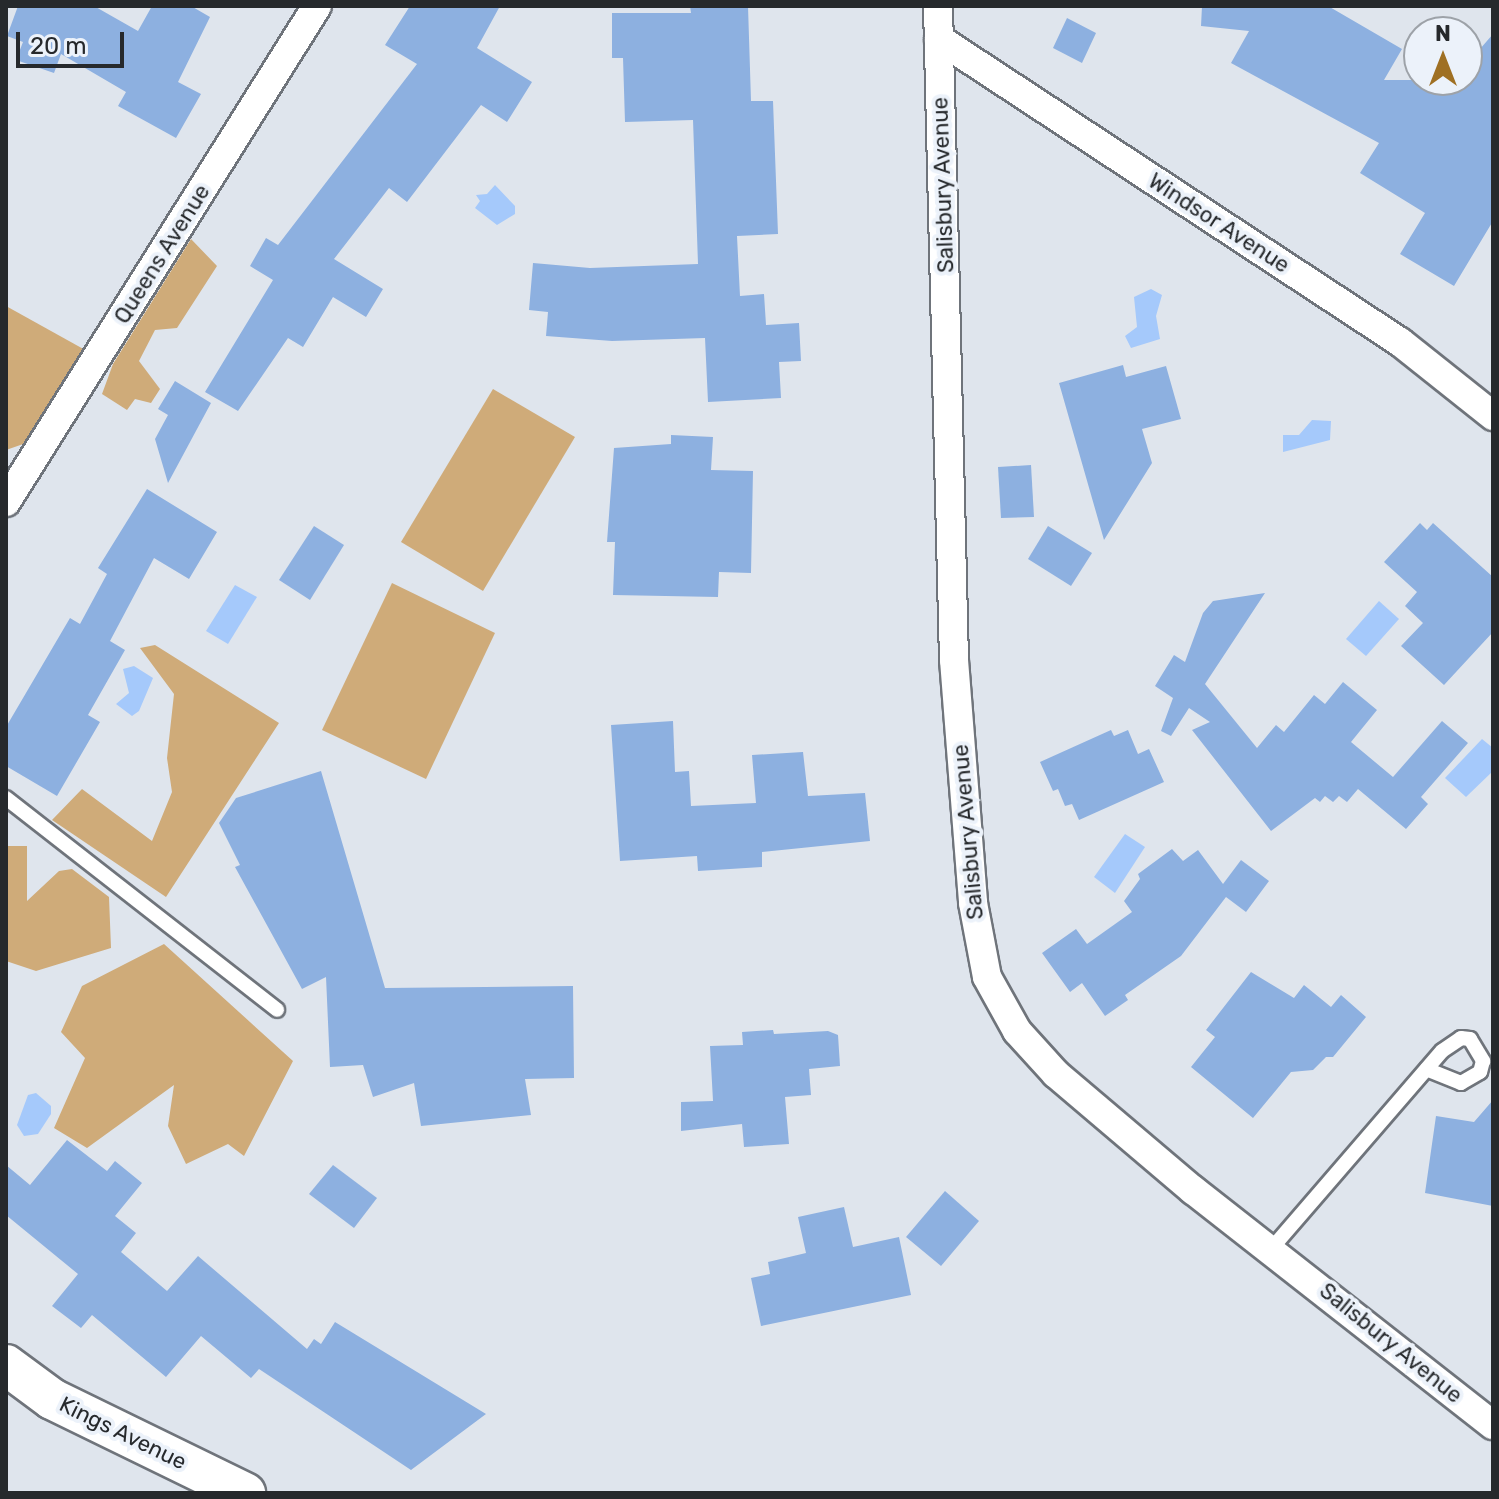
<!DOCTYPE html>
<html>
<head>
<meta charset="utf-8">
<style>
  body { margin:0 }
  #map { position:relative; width:1499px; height:1499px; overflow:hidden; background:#dfe5ed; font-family:Rubik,sans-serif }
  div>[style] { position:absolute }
  .green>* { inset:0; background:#cfab79 }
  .water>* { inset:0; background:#a5c9fb }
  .building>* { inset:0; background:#8db0e0 }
  .roads { filter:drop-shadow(2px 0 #6f747b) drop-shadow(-2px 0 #6f747b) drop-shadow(0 2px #6f747b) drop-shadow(0 -2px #6f747b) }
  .lane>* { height:14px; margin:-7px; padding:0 7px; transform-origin:7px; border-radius:7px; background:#fff }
  .street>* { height:28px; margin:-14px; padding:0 14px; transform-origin:14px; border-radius:14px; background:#fff }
  .secondary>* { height:40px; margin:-20px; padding:0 20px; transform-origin:20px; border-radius:20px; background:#fff }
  span { translate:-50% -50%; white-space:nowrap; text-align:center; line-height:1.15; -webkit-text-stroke:8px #ecf2fa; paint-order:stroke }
  .street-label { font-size:22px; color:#26292c }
  .frame { position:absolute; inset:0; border:8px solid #26292c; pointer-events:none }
  .north { position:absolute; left:1403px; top:16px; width:80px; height:80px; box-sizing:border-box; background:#ecf2fa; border:2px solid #9da2a8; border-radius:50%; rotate:0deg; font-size:22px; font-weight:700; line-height:32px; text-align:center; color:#26292c }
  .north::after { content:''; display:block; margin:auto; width:28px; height:36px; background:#9f7023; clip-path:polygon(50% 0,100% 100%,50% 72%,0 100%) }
  .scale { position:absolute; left:16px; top:32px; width:108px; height:36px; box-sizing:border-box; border:4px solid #26292c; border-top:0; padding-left:10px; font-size:24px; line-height:28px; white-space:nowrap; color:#26292c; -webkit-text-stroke:6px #ecf2fa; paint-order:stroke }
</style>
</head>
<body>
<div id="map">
  <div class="green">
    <i style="clip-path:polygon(191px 239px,217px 266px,177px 328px,155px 330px,139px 361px,160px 389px,151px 403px,135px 399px,127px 410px,102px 394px,113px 364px)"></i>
    <i style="clip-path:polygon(6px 306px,87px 351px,29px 442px,6px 450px)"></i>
    <i style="clip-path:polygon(493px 389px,575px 437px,483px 591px,401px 542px)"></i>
    <i style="clip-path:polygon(392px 583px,495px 633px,426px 779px,322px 730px)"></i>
    <i style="clip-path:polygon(155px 645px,279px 723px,166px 897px,52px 820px,82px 789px,152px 841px,172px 792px,167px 758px,174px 694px,140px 648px)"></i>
    <i style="clip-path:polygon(6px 846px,27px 846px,27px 901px,59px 871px,72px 869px,109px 897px,111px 948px,36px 971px,6px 961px)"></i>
    <i style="clip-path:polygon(164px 944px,293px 1061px,244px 1156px,228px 1144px,186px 1164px,168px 1126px,174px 1085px,87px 1148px,54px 1128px,85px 1058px,61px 1032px,82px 986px)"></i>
  </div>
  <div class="water">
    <i style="clip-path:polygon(495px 185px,515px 206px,515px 214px,497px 225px,475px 208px,480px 201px,476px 195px,487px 194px)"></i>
    <i style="clip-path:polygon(1151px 289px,1162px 295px,1156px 316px,1160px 339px,1131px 348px,1125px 336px,1137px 327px,1134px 297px)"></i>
    <i style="clip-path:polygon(1312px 420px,1331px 421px,1330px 440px,1283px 452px,1283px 435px,1299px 435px)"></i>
    <i style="clip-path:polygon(235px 585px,257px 597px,228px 644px,206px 631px)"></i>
    <i style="clip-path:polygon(1379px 601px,1399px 619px,1366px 656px,1346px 639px)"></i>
    <i style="clip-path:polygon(134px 666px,153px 678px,139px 711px,132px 716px,116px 704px,129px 693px,123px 669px)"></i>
    <i style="clip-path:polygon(1482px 739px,1493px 748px,1493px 771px,1466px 797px,1445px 778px)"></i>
    <i style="clip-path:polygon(1125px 834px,1145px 847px,1115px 893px,1094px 877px)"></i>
    <i style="clip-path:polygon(36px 1093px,51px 1106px,51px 1114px,38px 1134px,24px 1136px,17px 1125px,28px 1095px)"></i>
  </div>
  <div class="building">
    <i style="clip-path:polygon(18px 6px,94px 6px,138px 31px,152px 6px,191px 6px,210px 17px,178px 82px,201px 94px,176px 138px,118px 106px,126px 92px,61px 54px,54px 73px,16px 60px,23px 42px,7px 36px)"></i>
    <i style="clip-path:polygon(410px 6px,500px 6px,477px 48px,532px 82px,507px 122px,481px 105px,407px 202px,389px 188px,334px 259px,383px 289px,366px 317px,333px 297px,303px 347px,288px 338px,238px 411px,205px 392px,273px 280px,250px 266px,266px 238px,278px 245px,417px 64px,385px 45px)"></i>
    <i style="clip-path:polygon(690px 6px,748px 6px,751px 101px,773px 101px,778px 234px,737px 236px,740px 296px,764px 294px,766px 325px,799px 323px,801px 361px,779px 362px,781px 398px,708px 402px,705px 338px,612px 341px,546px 336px,548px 312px,529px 310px,533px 263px,590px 268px,698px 264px,693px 120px,625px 122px,623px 58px,612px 58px,612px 13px,691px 13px)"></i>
    <i style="clip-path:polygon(1202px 6px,1328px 6px,1402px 49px,1384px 80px,1467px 80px,1467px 64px,1493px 34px,1493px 221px,1454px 286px,1400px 254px,1425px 213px,1360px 173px,1379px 143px,1231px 63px,1249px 31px,1201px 26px)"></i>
    <i style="clip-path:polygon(1067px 18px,1096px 33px,1082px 63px,1053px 48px)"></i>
    <i style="clip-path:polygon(1123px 365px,1126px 377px,1166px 366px,1181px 419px,1142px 429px,1152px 463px,1104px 540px,1059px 383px)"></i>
    <i style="clip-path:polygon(175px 381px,211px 403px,168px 483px,155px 439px,168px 415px,158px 409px)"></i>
    <i style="clip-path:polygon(671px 435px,713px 437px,711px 470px,753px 471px,751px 573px,719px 572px,718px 597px,613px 595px,615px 542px,607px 542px,614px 448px,671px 444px)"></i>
    <i style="clip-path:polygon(1031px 465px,1034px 517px,1001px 518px,998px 467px)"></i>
    <i style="clip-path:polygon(147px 489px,217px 532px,189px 579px,154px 558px,110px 641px,125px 650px,88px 715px,100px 722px,57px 796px,6px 766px,6px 727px,70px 618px,80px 624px,107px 574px,98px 568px)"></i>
    <i style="clip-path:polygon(1420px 523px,1427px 530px,1433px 523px,1493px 577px,1493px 632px,1444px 685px,1401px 646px,1423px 623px,1405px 606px,1417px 592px,1384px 562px)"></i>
    <i style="clip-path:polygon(314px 526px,344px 545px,310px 600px,279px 580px)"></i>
    <i style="clip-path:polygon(1048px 526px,1092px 553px,1071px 586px,1028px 559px)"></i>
    <i style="clip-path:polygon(1265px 593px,1205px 684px,1257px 748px,1276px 725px,1284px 732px,1314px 695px,1325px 704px,1343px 682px,1377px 710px,1351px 742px,1393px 777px,1442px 721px,1468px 743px,1421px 797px,1428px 804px,1406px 829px,1358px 789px,1347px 802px,1339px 796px,1333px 802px,1325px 796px,1320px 802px,1315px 798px,1271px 831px,1192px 730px,1210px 722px,1189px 708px,1171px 736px,1161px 731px,1173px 698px,1155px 686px,1174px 655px,1185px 662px,1203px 613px,1213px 601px)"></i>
    <i style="clip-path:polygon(673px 721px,675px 772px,689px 771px,691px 806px,756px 803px,752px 755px,803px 752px,808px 796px,865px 793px,870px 841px,762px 852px,762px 867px,698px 871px,697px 856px,620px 861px,611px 725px)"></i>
    <i style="clip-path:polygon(1111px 730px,1114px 736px,1128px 730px,1138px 754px,1149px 749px,1164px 782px,1079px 820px,1072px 804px,1065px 806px,1058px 789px,1053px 791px,1040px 762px)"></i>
    <i style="clip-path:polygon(321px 771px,385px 988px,573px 986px,574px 1078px,525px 1079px,531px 1115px,421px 1126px,414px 1083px,373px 1097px,363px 1065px,330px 1067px,326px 977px,302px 989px,235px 867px,240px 865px,219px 823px,236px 798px)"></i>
    <i style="clip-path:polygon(1172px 849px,1183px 861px,1198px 850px,1223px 884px,1241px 860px,1269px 881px,1246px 912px,1226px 897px,1181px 956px,1125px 995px,1128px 1000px,1105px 1016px,1082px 983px,1070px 992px,1042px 953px,1076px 929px,1087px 944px,1132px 912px,1124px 901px,1140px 879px,1138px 874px)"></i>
    <i style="clip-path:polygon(1251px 972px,1294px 998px,1304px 985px,1331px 1007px,1341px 995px,1366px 1017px,1333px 1057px,1326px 1057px,1313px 1070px,1291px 1072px,1253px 1118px,1191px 1067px,1215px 1037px,1206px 1030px)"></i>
    <i style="clip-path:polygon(773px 1030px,774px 1034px,828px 1031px,838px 1035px,840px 1066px,809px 1069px,811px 1095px,785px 1097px,789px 1144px,744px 1147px,742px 1124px,681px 1131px,681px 1102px,713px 1101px,710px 1046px,743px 1045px,742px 1032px)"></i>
    <i style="clip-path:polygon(1493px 1100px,1493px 1206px,1425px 1193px,1436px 1116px,1474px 1122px)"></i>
    <i style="clip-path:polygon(67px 1140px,107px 1171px,115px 1161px,142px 1183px,115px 1216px,136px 1233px,121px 1252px,167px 1291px,198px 1256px,307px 1349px,314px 1339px,321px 1344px,335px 1322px,486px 1414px,411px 1470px,259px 1369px,251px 1378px,201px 1336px,166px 1377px,92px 1315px,81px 1328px,52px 1306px,78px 1274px,6px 1215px,6px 1165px,30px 1185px)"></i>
    <i style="clip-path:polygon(333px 1165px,377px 1198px,354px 1228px,309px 1194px)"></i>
    <i style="clip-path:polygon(945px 1191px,979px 1221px,941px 1266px,906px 1237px)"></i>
    <i style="clip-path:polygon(844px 1207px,853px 1247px,899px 1237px,911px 1295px,761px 1326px,751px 1278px,770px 1274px,768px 1262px,806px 1253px,798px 1217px)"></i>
  </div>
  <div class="roads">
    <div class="lane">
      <i style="left:6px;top:798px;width:344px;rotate:38deg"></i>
      <i style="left:1272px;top:1248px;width:260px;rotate:-49.2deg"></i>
      <i style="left:1442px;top:1051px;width:23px;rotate:-34deg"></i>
      <i style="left:1461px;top:1038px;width:9px;rotate:6deg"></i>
      <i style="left:1470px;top:1039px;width:26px;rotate:59deg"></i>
      <i style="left:1483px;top:1061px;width:11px;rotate:105deg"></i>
      <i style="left:1480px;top:1072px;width:22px;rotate:150deg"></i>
      <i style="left:1461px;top:1083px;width:37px;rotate:-158deg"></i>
    </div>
    <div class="street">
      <i style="left:938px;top:6px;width:654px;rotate:88.6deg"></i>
      <i style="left:954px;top:660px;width:244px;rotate:85.5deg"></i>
      <i style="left:973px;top:903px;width:75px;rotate:79.3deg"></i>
      <i style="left:987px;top:977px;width:62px;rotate:60.9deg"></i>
      <i style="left:1017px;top:1031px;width:58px;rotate:47.8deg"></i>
      <i style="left:1056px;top:1074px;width:180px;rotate:40.3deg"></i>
      <i style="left:1193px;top:1190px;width:381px;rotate:38.1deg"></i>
      <i style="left:939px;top:39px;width:552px;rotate:33.32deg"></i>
      <i style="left:1400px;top:342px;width:119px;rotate:38.5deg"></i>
      <i style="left:6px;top:502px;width:585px;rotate:-57.91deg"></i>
    </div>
    <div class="secondary">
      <i style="left:6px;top:1365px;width:57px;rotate:36.5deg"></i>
      <i style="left:52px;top:1399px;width:215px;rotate:26deg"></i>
    </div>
  </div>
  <div class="street-label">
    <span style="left:943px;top:185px;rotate:-92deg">Salisbury Avenue</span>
    <span style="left:1219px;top:223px;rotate:33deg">Windsor Avenue</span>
    <span style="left:162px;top:254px;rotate:-58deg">Queens Avenue</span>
    <span style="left:968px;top:832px;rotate:-95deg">Salisbury Avenue</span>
    <span style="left:1391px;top:1343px;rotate:39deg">Salisbury Avenue</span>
    <span style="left:123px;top:1433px;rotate:26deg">Kings Avenue</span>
  </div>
  <div class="frame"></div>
  <div class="north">N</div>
  <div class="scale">20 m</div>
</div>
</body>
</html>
